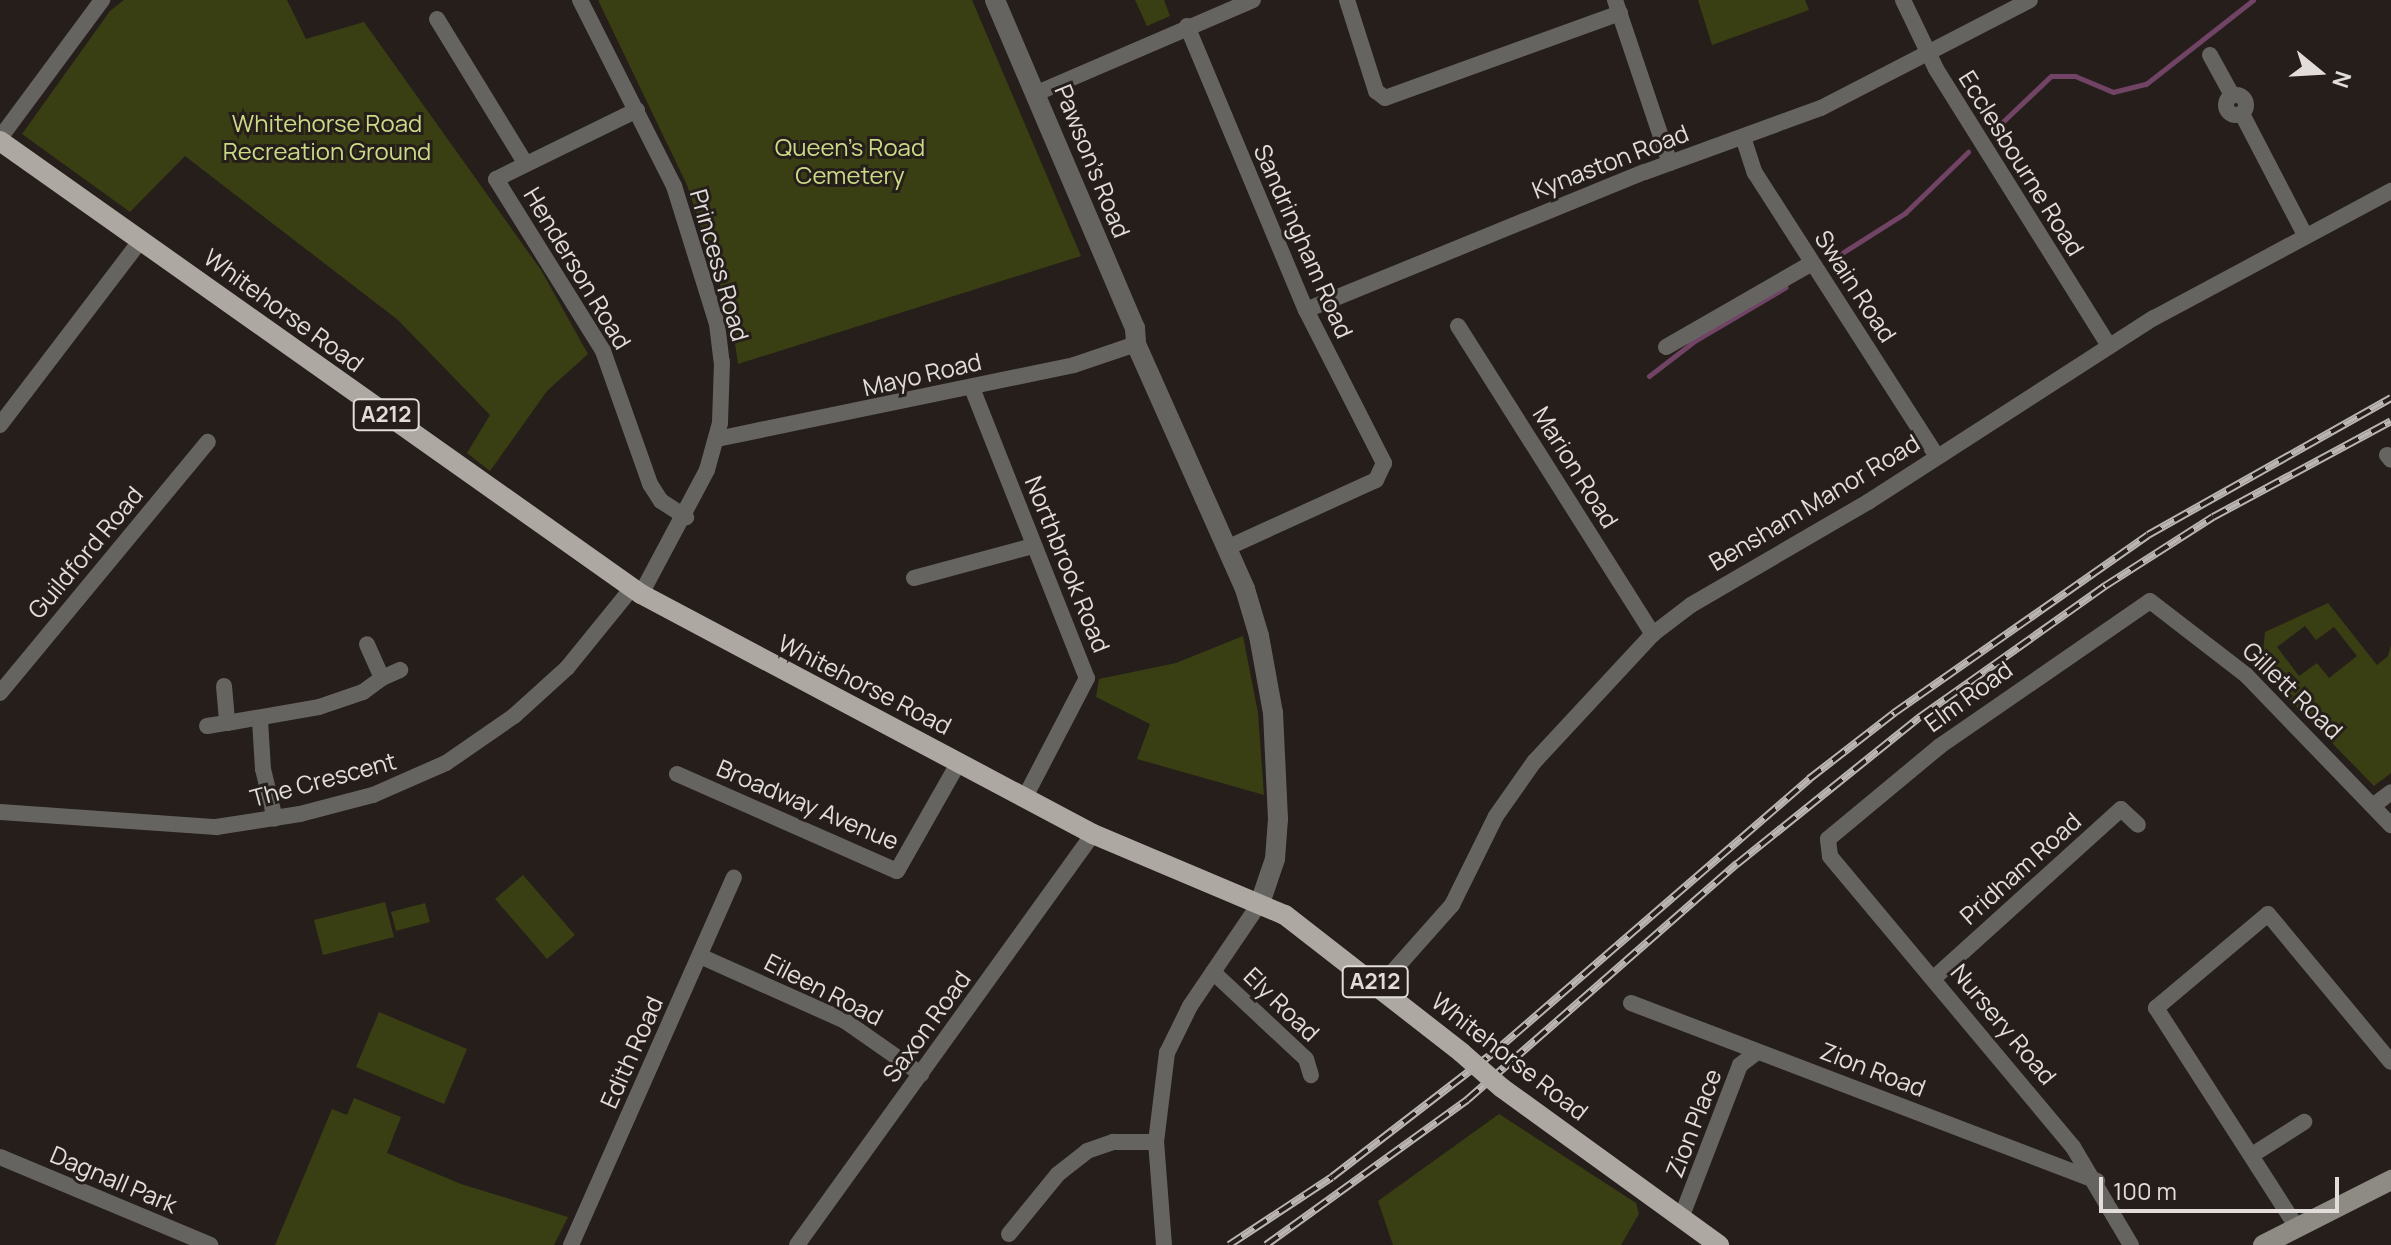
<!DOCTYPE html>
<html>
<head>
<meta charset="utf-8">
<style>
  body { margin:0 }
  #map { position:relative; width:2391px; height:1245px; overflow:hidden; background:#251e1b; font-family:Manrope,sans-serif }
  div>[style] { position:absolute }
  .green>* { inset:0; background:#393f12 }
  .stream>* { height:5px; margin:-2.5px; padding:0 2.5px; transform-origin:2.5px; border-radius:2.5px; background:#714365 }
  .minor>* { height:16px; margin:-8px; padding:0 8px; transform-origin:8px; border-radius:8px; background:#666461 }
  .minor>.ring { margin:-8px; padding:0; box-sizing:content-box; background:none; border:16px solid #666461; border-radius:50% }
  .tertiary>* { height:20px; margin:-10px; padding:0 10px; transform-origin:10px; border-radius:10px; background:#666461 }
  .secondary>* { height:20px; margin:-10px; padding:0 10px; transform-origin:10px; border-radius:10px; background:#8e8b85 }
  .primary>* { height:20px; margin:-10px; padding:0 10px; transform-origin:10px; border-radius:10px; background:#ada9a2 }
  .rail>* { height:8px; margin-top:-4px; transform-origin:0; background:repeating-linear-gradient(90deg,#251e1b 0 15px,#bab5b2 0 30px); box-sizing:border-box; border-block:2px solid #bab5b2 }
  .primary-bridge>* { height:20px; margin:-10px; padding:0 10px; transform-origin:10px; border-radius:10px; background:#ada9a2 }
  span { translate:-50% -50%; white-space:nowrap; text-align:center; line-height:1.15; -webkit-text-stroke:6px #251e1b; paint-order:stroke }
  .shield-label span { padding:2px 6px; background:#251e1b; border:2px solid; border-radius:6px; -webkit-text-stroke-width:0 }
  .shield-label { font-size:22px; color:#e2ddda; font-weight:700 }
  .park-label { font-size:24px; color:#cbda86 }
  .street-label { font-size:24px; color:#e2ddda }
  .north { position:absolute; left:2279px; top:32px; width:80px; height:80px; -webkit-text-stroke:6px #251e1b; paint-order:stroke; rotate:108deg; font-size:22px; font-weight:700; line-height:32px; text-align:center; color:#e2ddda }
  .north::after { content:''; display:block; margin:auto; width:28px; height:36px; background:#e2ddda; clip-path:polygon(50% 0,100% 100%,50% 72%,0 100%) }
  .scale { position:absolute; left:2099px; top:1177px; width:240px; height:36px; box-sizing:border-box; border:4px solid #e2ddda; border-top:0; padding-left:10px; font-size:24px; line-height:28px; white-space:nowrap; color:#e2ddda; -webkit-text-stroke:6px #251e1b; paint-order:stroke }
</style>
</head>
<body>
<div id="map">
  <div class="green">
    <i style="clip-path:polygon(124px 0,287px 0,306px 39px,364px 22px,541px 270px,588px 354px,547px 391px,490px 471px,467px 453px,490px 415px,398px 320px,185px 156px,130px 212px,22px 134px,110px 11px)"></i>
    <i style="clip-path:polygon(598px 0,972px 0,1081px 256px,738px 364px,732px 322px,687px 185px)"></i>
    <i style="clip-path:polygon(1135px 0,1164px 0,1170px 16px,1147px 26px)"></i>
    <i style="clip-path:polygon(1698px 0,1805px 0,1809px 10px,1712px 45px)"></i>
    <i style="clip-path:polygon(evenodd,2328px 603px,2377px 665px,2388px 656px,2391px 645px,2391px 773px,2374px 786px,2261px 670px,2265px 632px,2328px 603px,2305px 626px,2316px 640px,2334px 627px,2357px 656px,2329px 678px,2317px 663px,2299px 676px,2277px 647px,2305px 626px)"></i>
    <i style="clip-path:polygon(1243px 636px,1258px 713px,1264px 795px,1137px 759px,1150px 724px,1096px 697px,1099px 679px,1176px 663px)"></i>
    <i style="clip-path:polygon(523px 875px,575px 935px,547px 959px,495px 899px)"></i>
    <i style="clip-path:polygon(385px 902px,394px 937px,323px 955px,314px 920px)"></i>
    <i style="clip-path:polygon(425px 903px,430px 922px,396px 931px,391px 912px)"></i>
    <i style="clip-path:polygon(379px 1012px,467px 1049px,444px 1104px,356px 1067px)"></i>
    <i style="clip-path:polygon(354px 1098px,401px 1117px,387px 1153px,461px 1184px,568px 1217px,554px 1245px,275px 1245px,332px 1109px,347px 1115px)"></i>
    <i style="clip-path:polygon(1499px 1114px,1636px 1203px,1639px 1214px,1621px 1245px,1393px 1245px,1378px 1201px)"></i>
  </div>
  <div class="stream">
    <i style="left:1993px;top:131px;width:80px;rotate:-43.5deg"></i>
    <i style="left:2051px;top:76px;width:24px"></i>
    <i style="left:2075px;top:76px;width:41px;rotate:22.8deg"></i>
    <i style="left:2113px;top:92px;width:34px;rotate:-14deg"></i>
    <i style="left:2146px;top:84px;width:136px;rotate:-38.1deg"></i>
    <i style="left:1831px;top:260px;width:88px;rotate:-32.4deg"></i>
    <i style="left:1905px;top:213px;width:88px;rotate:-44.1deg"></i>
    <i style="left:1649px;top:376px;width:59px;rotate:-37.5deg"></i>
    <i style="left:1696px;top:340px;width:104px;rotate:-30.5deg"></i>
  </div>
  <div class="minor">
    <i style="left:580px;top:0;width:208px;rotate:63.2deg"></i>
    <i style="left:674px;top:186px;width:145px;rotate:72.7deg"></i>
    <i style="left:717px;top:324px;width:38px;rotate:83deg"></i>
    <i style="left:722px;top:362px;width:61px;rotate:91.9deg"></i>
    <i style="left:720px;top:423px;width:49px;rotate:105.5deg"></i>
    <i style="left:707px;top:470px;width:140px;rotate:118deg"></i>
    <i style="left:1347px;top:0;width:96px;rotate:72.3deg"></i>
    <i style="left:1376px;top:91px;width:11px;rotate:38deg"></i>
    <i style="left:1385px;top:98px;width:250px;rotate:-19.9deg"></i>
    <i style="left:1615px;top:0;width:172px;rotate:71.4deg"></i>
    <i style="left:1903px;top:0;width:76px;rotate:64.4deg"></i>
    <i style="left:1936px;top:69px;width:327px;rotate:58deg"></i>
    <i style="left:437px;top:19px;width:170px;rotate:58.5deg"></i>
    <i style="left:1187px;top:26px;width:308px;rotate:67.3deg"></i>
    <i style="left:1306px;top:310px;width:172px;rotate:63deg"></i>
    <i style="left:1384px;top:463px;width:19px;rotate:115deg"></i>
    <i style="left:1376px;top:480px;width:164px;rotate:155.5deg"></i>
    <i style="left:2210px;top:55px;width:46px;rotate:61.2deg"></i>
    <i style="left:1037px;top:93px;width:235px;rotate:-23.3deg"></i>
    <i class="ring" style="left:2226px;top:95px;width:4px;height:4px"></i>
    <i style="left:637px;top:110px;width:157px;rotate:153.9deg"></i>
    <i style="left:496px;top:179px;width:203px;rotate:58.1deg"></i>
    <i style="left:603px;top:351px;width:141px;rotate:70.5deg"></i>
    <i style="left:650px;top:484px;width:20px;rotate:57deg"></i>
    <i style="left:661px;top:501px;width:30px;rotate:33deg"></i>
    <i style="left:2242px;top:114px;width:136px;rotate:62.5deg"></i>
    <i style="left:1743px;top:137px;width:38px;rotate:72deg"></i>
    <i style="left:1755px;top:173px;width:337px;rotate:57.3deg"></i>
    <i style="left:0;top:138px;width:172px;rotate:-53.5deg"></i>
    <i style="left:1306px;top:310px;width:366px;rotate:-22.2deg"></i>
    <i style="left:1645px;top:172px;width:187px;rotate:-20deg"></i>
    <i style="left:1821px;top:108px;width:235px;rotate:-27.3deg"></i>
    <i style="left:1458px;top:326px;width:365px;rotate:57.7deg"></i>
    <i style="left:1666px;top:347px;width:168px;rotate:-29.9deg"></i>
    <i style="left:972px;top:388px;width:312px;rotate:68.4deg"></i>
    <i style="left:1087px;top:678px;width:134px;rotate:117.5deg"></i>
    <i style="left:0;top:425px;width:233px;rotate:-52.7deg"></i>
    <i style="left:717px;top:439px;width:365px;rotate:-11.7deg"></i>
    <i style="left:1074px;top:365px;width:65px;rotate:-18.7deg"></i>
    <i style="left:2387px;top:455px;width:6px;rotate:51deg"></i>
    <i style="left:914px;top:578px;width:123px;rotate:-15.1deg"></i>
    <i style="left:382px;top:678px;width:20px;rotate:-24deg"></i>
    <i style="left:224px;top:686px;width:37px;rotate:85deg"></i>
    <i style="left:227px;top:723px;width:93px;rotate:-9.9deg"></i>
    <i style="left:319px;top:707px;width:46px;rotate:-18.8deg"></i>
    <i style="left:363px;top:692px;width:24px;rotate:-36deg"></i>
    <i style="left:382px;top:678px;width:37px;rotate:-114deg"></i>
    <i style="left:0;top:693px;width:326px;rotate:-50.4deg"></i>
    <i style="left:260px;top:720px;width:49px;rotate:86.5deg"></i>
    <i style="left:263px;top:769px;width:51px;rotate:76.5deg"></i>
    <i style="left:207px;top:726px;width:20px;rotate:-9deg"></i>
    <i style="left:677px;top:774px;width:240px;rotate:23.8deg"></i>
    <i style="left:897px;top:871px;width:125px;rotate:-60.4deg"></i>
    <i style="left:2374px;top:805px;width:21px;rotate:-37deg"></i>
    <i style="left:0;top:812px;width:217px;rotate:4deg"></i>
    <i style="left:216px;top:827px;width:85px;rotate:-8.8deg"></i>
    <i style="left:300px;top:814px;width:75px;rotate:-14.6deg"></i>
    <i style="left:373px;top:795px;width:80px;rotate:-23.7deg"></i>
    <i style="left:446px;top:763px;width:83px;rotate:-34.7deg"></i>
    <i style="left:514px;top:716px;width:72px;rotate:-42.2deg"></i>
    <i style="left:567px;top:668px;width:103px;rotate:-50.9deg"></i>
    <i style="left:700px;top:956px;width:159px;rotate:24.1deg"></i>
    <i style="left:845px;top:1021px;width:93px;rotate:34.9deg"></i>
    <i style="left:1213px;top:972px;width:127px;rotate:43.1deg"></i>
    <i style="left:1306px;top:1059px;width:17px;rotate:73deg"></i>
    <i style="left:1934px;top:978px;width:252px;rotate:-42.1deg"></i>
    <i style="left:2121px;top:809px;width:23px;rotate:43deg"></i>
    <i style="left:1380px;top:986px;width:108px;rotate:-48.4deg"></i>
    <i style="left:1452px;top:905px;width:99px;rotate:-63.7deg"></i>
    <i style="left:1496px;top:816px;width:66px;rotate:-54.9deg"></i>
    <i style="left:1534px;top:762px;width:175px;rotate:-47.1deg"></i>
    <i style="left:1653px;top:634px;width:48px;rotate:-37.3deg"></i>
    <i style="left:1691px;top:605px;width:205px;rotate:-30.2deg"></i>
    <i style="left:1868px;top:502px;width:340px;rotate:-32.8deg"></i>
    <i style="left:2154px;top:318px;width:269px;rotate:-28.2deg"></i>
    <i style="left:1631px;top:1003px;width:499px;rotate:20.9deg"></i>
    <i style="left:2252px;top:1155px;width:62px;rotate:-32.4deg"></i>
    <i style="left:0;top:1157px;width:228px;rotate:22.7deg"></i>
    <i style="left:1681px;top:1218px;width:164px;rotate:-68.9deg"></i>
    <i style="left:1740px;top:1065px;width:21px;rotate:-37deg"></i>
    <i style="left:2298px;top:1229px;width:263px;rotate:-122.7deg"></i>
    <i style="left:2156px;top:1008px;width:146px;rotate:-40deg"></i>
    <i style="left:2268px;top:914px;width:192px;rotate:50.3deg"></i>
    <i style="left:1009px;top:1234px;width:77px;rotate:-50.8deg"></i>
    <i style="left:1058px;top:1174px;width:37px;rotate:-38deg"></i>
    <i style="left:1087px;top:1151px;width:28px;rotate:-19deg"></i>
    <i style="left:1113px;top:1142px;width:43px"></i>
    <i style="left:571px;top:1245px;width:402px;rotate:-66.1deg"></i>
    <i style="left:797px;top:1245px;width:506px;rotate:-54.24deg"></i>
    <i style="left:1164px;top:1245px;width:103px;rotate:-94.4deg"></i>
    <i style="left:1156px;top:1142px;width:90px;rotate:-83deg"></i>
    <i style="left:1167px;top:1053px;width:52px;rotate:-63.9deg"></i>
    <i style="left:1190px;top:1006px;width:125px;rotate:-55.8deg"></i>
    <i style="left:2131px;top:1245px;width:114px;rotate:-120.6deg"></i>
    <i style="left:2073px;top:1147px;width:379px;rotate:-129.9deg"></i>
    <i style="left:1830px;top:856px;width:17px;rotate:-97deg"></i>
    <i style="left:1828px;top:839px;width:146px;rotate:-39.7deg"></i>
    <i style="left:1940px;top:746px;width:255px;rotate:-34.6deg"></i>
    <i style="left:2150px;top:601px;width:121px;rotate:37.6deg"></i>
    <i style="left:2246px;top:675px;width:209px;rotate:46deg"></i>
  </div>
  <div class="tertiary">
    <i style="left:995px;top:0;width:357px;rotate:66.9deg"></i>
    <i style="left:1135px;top:328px;width:16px;rotate:86deg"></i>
    <i style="left:1136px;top:344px;width:268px;rotate:66deg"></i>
    <i style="left:1245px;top:589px;width:49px;rotate:73.4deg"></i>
    <i style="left:1259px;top:636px;width:78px;rotate:79.7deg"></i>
    <i style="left:1273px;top:713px;width:106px;rotate:87.3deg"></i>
    <i style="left:1278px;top:819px;width:40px;rotate:94.3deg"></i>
    <i style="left:1275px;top:859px;width:46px;rotate:108.8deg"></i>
  </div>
  <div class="secondary">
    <i style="left:2263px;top:1245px;width:144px;rotate:-26.9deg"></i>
  </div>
  <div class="primary">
    <i style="left:0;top:141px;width:785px;rotate:35.25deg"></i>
    <i style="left:641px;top:594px;width:512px;rotate:27.97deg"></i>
    <i style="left:1093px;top:834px;width:208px;rotate:22.9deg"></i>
    <i style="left:1285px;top:915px;width:224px;rotate:37.9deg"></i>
    <i style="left:1502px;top:1088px;width:268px;rotate:35.9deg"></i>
  </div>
  <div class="rail">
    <i style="left:1229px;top:1245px;width:123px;rotate:-33.4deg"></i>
    <i style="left:1332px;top:1177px;width:202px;rotate:-37.6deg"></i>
    <i style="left:1492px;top:1054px;width:420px;rotate:-40.9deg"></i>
    <i style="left:1809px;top:779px;width:108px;rotate:-37.8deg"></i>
    <i style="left:1894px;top:713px;width:310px;rotate:-35deg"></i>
    <i style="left:2148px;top:535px;width:279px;rotate:-29.4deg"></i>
    <i style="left:1266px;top:1245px;width:248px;rotate:-35.8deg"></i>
    <i style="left:1467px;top:1100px;width:359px;rotate:-41.2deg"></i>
    <i style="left:1737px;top:864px;width:235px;rotate:-38.8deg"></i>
    <i style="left:1920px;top:717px;width:227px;rotate:-35.3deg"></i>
    <i style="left:2105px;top:586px;width:128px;rotate:-32.6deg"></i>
    <i style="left:2213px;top:517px;width:202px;rotate:-28.3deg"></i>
  </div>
  <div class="primary-bridge">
    <i style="left:1462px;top:1053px;width:53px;rotate:41.2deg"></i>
  </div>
  <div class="shield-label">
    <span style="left:386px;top:415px">A212</span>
    <span style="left:1375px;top:982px">A212</span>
  </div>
  <div class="park-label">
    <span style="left:327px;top:137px">Whitehorse Road<br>Recreation Ground</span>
    <span style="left:850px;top:161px">Queen's Road<br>Cemetery</span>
  </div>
  <div class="street-label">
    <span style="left:1093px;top:161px;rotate:68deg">Pawson's Road</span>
    <span style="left:1610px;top:161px;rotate:-21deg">Kynaston Road</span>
    <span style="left:2022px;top:163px;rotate:58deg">Ecclesbourne Road</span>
    <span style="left:1304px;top:241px;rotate:66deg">Sandringham Road</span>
    <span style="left:720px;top:265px;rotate:74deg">Princess Road</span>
    <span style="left:578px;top:268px;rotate:59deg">Henderson Road</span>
    <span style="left:1856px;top:286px;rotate:57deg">Swain Road</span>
    <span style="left:284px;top:310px;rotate:36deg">Whitehorse Road</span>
    <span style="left:922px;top:374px;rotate:-13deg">Mayo Road</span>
    <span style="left:1576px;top:467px;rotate:58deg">Marion Road</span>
    <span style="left:1814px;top:502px;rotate:-31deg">Bensham Manor Road</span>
    <span style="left:85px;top:552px;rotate:-50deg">Guildford Road</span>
    <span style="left:1068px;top:564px;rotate:68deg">Northbrook Road</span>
    <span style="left:865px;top:684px;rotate:27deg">Whitehorse Road</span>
    <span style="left:2293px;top:690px;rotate:44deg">Gillett Road</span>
    <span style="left:1968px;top:696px;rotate:-36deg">Elm Road</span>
    <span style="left:323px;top:779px;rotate:-15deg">The Crescent</span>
    <span style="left:808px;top:804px;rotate:23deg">Broadway Avenue</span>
    <span style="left:2020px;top:868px;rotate:-42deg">Pridham Road</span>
    <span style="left:824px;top:989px;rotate:27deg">Eileen Road</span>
    <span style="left:1282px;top:1004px;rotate:44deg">Ely Road</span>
    <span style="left:2004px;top:1024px;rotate:50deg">Nursery Road</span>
    <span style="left:926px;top:1026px;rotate:-54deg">Saxon Road</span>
    <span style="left:631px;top:1052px;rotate:-66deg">Edith Road</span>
    <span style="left:1510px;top:1056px;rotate:38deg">Whitehorse Road</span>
    <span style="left:1873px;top:1069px;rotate:21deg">Zion Road</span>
    <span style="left:1693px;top:1123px;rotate:-69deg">Zion Place</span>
    <span style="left:114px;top:1179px;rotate:23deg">Dagnall Park</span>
  </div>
  <div class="north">N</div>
  <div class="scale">100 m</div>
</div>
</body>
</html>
